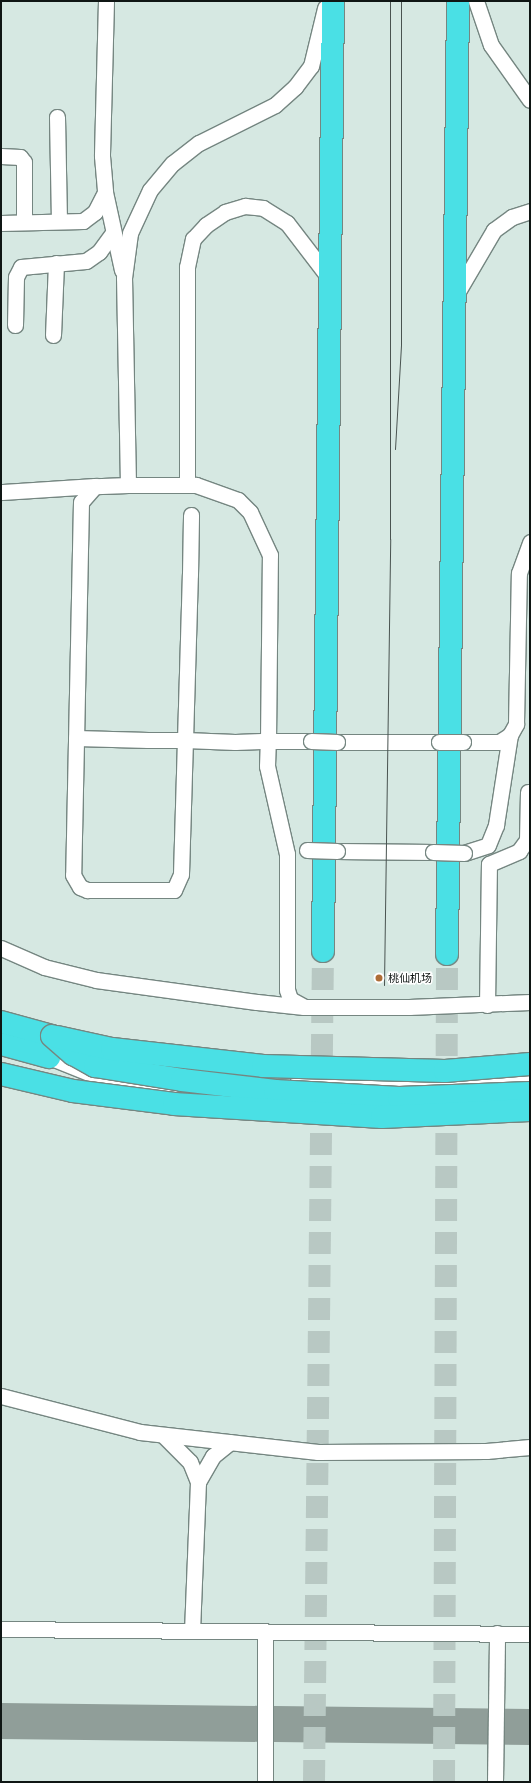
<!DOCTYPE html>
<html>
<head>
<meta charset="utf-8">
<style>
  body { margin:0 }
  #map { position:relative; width:531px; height:1783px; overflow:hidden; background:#d6e8e2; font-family:"IBM Plex Serif","Noto Sans SC",serif }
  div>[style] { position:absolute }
  .taxiway>* { height:36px; margin:-18px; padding:0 18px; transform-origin:18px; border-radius:18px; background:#909e99 }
  .highway-tunnel>* { height:22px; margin-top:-11px; transform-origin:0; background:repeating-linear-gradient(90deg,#b8c8c3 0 22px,transparent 0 33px) }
  .roads { filter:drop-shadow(1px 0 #758681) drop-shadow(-1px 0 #758681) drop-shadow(0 1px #758681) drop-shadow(0 -1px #758681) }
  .minor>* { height:15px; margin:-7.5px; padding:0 7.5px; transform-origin:7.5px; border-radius:7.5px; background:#fff }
  .highway>* { height:22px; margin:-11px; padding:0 11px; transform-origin:11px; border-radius:11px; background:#4ae0e5 }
  .tram>* { height:1px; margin:-0.5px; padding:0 0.5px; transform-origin:0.5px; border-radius:0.5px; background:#495350 }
  .bridges { filter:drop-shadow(1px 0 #758681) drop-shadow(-1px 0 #758681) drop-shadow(0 1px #758681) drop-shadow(0 -1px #758681) }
  .minor-bridge>* { height:15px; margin:-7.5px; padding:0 7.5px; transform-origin:7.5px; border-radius:7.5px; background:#fff }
  .highway-bridge>* { height:22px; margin:-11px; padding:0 11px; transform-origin:11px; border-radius:11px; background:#4ae0e5 }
  .dots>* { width:11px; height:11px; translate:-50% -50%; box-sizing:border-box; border:2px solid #fff; border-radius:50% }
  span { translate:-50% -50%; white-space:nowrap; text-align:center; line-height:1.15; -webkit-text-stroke:3px #fff; paint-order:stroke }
  .poi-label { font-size:11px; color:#0f1614 }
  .left { translate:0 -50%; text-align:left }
  .frame { position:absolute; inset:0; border:2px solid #0f1614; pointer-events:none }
</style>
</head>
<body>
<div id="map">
  <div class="taxiway">
    <i style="left:1px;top:1721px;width:529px;rotate:0.65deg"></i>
  </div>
  <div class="highway-tunnel">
    <i style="left:314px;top:1782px;width:831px;rotate:-89.38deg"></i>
    <i style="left:444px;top:1782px;width:828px;rotate:-89.79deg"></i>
  </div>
  <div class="roads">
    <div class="minor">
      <i style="left:106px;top:1px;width:155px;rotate:91.5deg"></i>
      <i style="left:102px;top:156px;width:36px;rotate:85deg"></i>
      <i style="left:105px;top:192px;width:80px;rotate:77.7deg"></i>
      <i style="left:476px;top:1px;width:46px;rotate:71.2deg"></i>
      <i style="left:491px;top:45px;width:67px;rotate:54.7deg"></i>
      <i style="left:57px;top:117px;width:104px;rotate:88.9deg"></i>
      <i style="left:1px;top:156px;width:19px;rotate:3deg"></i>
      <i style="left:20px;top:157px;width:6px;rotate:51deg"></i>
      <i style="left:24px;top:162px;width:60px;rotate:90deg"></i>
      <i style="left:1px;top:223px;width:82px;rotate:-1.4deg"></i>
      <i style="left:83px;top:221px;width:15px;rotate:-37deg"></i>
      <i style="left:95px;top:212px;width:22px;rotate:-63deg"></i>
      <i style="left:457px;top:293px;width:73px;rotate:-59.6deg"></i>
      <i style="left:494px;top:230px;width:22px;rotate:-36deg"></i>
      <i style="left:512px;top:217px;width:19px;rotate:-18deg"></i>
      <i style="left:15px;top:325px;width:48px;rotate:-88.8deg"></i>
      <i style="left:16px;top:277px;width:11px;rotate:-63deg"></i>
      <i style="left:21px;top:267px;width:65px;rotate:-5.3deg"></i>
      <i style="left:86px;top:261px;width:16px;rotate:-35deg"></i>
      <i style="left:99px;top:252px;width:24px;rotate:-54deg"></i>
      <i style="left:53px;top:335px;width:72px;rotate:-87.6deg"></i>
      <i style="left:128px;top:485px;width:207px;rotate:-91.1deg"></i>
      <i style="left:124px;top:278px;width:45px;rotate:-82.4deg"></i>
      <i style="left:130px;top:233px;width:47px;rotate:-65.1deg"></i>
      <i style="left:150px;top:190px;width:35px;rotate:-50deg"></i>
      <i style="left:173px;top:163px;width:33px;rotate:-38deg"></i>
      <i style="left:199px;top:143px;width:85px;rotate:-26.6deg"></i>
      <i style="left:275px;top:105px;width:27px;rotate:-42deg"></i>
      <i style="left:295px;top:87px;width:26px;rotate:-53deg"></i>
      <i style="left:311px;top:66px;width:60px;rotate:-76.4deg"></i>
      <i style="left:187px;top:485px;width:218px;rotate:-90deg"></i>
      <i style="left:187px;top:267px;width:29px;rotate:-78deg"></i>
      <i style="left:193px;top:239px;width:19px;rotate:-47deg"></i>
      <i style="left:206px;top:225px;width:23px;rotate:-34deg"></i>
      <i style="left:225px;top:212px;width:21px;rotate:-17deg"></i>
      <i style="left:245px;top:206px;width:18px;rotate:6deg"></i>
      <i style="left:263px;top:208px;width:28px;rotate:32deg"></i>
      <i style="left:287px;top:223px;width:71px;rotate:52.5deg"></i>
      <i style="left:1px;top:492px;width:94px;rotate:-3.7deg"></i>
      <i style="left:76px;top:738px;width:72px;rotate:1.6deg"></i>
      <i style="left:148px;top:740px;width:37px"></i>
      <i style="left:185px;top:740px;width:50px;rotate:2.3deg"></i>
      <i style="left:235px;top:742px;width:33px;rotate:-2deg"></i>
      <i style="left:268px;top:741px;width:186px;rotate:-89.4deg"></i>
      <i style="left:270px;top:555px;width:47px;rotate:-114.9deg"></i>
      <i style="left:250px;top:512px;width:17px;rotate:-135deg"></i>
      <i style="left:238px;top:500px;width:45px;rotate:-160.3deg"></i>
      <i style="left:196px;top:485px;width:68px;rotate:180deg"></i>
      <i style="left:128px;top:485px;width:33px;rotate:178deg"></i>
      <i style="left:95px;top:486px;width:21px;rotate:131deg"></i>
      <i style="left:81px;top:502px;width:373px;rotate:91.2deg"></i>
      <i style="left:73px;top:875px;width:14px;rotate:60deg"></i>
      <i style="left:80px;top:887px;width:8px;rotate:23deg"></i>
      <i style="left:87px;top:890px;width:87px"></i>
      <i style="left:174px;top:890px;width:17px;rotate:-66deg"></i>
      <i style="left:181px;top:874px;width:134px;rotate:-88.3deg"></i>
      <i style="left:185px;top:740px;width:166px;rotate:-88.3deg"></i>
      <i style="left:190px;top:574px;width:59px;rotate:-89deg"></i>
      <i style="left:337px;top:742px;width:102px"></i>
      <i style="left:463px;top:742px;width:36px"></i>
      <i style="left:499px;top:742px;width:13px;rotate:-32deg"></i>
      <i style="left:510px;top:735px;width:13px;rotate:-61deg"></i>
      <i style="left:516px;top:724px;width:151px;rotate:-88.9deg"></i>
      <i style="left:519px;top:573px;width:33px;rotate:-70deg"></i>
      <i style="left:337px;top:851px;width:96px;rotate:0.6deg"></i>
      <i style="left:464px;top:853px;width:25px;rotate:-18deg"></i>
      <i style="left:488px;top:845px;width:22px;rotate:-68deg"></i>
      <i style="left:496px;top:825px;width:91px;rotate:-81.2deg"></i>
      <i style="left:1px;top:948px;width:47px;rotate:23.8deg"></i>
      <i style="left:44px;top:967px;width:54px;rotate:14deg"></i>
      <i style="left:96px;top:980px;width:162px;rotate:7.8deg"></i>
      <i style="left:257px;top:1002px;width:47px;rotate:6.1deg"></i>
      <i style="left:304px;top:1007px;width:105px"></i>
      <i style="left:409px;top:1007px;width:121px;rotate:-2.4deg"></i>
      <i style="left:487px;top:1005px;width:141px;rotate:-89.2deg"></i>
      <i style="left:489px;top:864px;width:33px;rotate:-23deg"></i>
      <i style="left:519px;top:851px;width:14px;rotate:-54deg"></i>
      <i style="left:527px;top:840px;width:48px;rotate:-88.8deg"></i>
      <i style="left:303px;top:1006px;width:15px;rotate:-152deg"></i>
      <i style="left:290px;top:999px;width:9px;rotate:-108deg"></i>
      <i style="left:287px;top:990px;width:136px;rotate:-90deg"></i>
      <i style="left:287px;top:854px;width:90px;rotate:-102.8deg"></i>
      <i style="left:267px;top:766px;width:25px;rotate:-88deg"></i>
      <i style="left:268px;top:741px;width:43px"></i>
      <i style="left:49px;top:1057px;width:43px;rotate:21.8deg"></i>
      <i style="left:89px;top:1073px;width:48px;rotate:14.6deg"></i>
      <i style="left:135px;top:1085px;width:87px;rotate:8.6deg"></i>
      <i style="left:148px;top:1065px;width:48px;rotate:4.8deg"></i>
      <i style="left:298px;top:1077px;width:109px;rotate:4.2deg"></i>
      <i style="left:407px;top:1085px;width:123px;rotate:-3.7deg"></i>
      <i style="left:1px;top:1396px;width:144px;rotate:14.5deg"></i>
      <i style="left:140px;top:1432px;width:179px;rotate:6.4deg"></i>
      <i style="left:318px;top:1452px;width:168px;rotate:-0.3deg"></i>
      <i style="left:486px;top:1451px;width:44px;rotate:-5.2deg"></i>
      <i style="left:163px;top:1435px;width:38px;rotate:45deg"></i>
      <i style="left:190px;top:1462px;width:22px;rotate:68deg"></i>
      <i style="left:198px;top:1482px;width:148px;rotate:92.3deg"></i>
      <i style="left:198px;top:1482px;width:30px;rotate:-60deg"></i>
      <i style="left:213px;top:1456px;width:22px;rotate:-39deg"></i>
      <i style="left:1px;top:1629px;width:529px;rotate:0.54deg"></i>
      <i style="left:265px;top:1782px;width:151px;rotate:-90deg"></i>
      <i style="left:495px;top:1782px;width:149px;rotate:-89.2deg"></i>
    </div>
    <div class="highway">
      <i style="left:323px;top:951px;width:950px;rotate:-89.4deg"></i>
      <i style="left:447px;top:954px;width:953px;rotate:-89.34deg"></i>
      <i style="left:1px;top:1022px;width:53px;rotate:15.4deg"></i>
      <i style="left:1px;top:1044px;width:50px;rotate:15.2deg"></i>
    </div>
  </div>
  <div class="tram">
    <i style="left:395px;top:449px;width:104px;rotate:-86.7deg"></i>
    <i style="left:401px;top:345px;width:344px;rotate:-90deg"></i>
    <i style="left:384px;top:985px;width:446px;rotate:-89.2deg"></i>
    <i style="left:390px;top:539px;width:538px;rotate:-90deg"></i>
  </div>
  <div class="bridges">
    <div class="minor-bridge">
      <i style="left:311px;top:741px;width:26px;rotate:2deg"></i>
      <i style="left:439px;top:742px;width:24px"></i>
      <i style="left:307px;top:850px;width:30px;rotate:2deg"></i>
      <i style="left:433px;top:852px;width:31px;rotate:2deg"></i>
    </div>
    <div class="highway-bridge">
      <i style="left:52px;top:1036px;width:28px;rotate:41deg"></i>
      <i style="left:73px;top:1054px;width:25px;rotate:29deg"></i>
      <i style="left:95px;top:1066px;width:88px;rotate:9.1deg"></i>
      <i style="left:182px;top:1080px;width:94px;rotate:6.7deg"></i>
      <i style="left:275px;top:1091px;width:124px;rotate:3.2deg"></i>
      <i style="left:399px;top:1098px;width:131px;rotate:-2.2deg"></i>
      <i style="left:57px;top:1037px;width:56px;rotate:12.3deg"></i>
      <i style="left:112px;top:1049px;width:152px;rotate:6.4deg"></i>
      <i style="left:263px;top:1066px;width:182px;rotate:1.6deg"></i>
      <i style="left:445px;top:1071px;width:85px;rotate:-4.7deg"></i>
      <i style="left:1px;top:1074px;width:74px;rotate:13.3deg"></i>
      <i style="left:73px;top:1091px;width:102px;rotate:7.3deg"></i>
      <i style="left:174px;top:1104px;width:208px;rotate:3.6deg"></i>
      <i style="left:382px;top:1117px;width:148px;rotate:-2.7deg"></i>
    </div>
  </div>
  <div class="dots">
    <i style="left:379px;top:978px;background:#ae6d37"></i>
  </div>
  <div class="poi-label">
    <span class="left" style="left:388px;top:978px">桃仙机场</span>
  </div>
  <div class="frame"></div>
</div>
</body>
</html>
